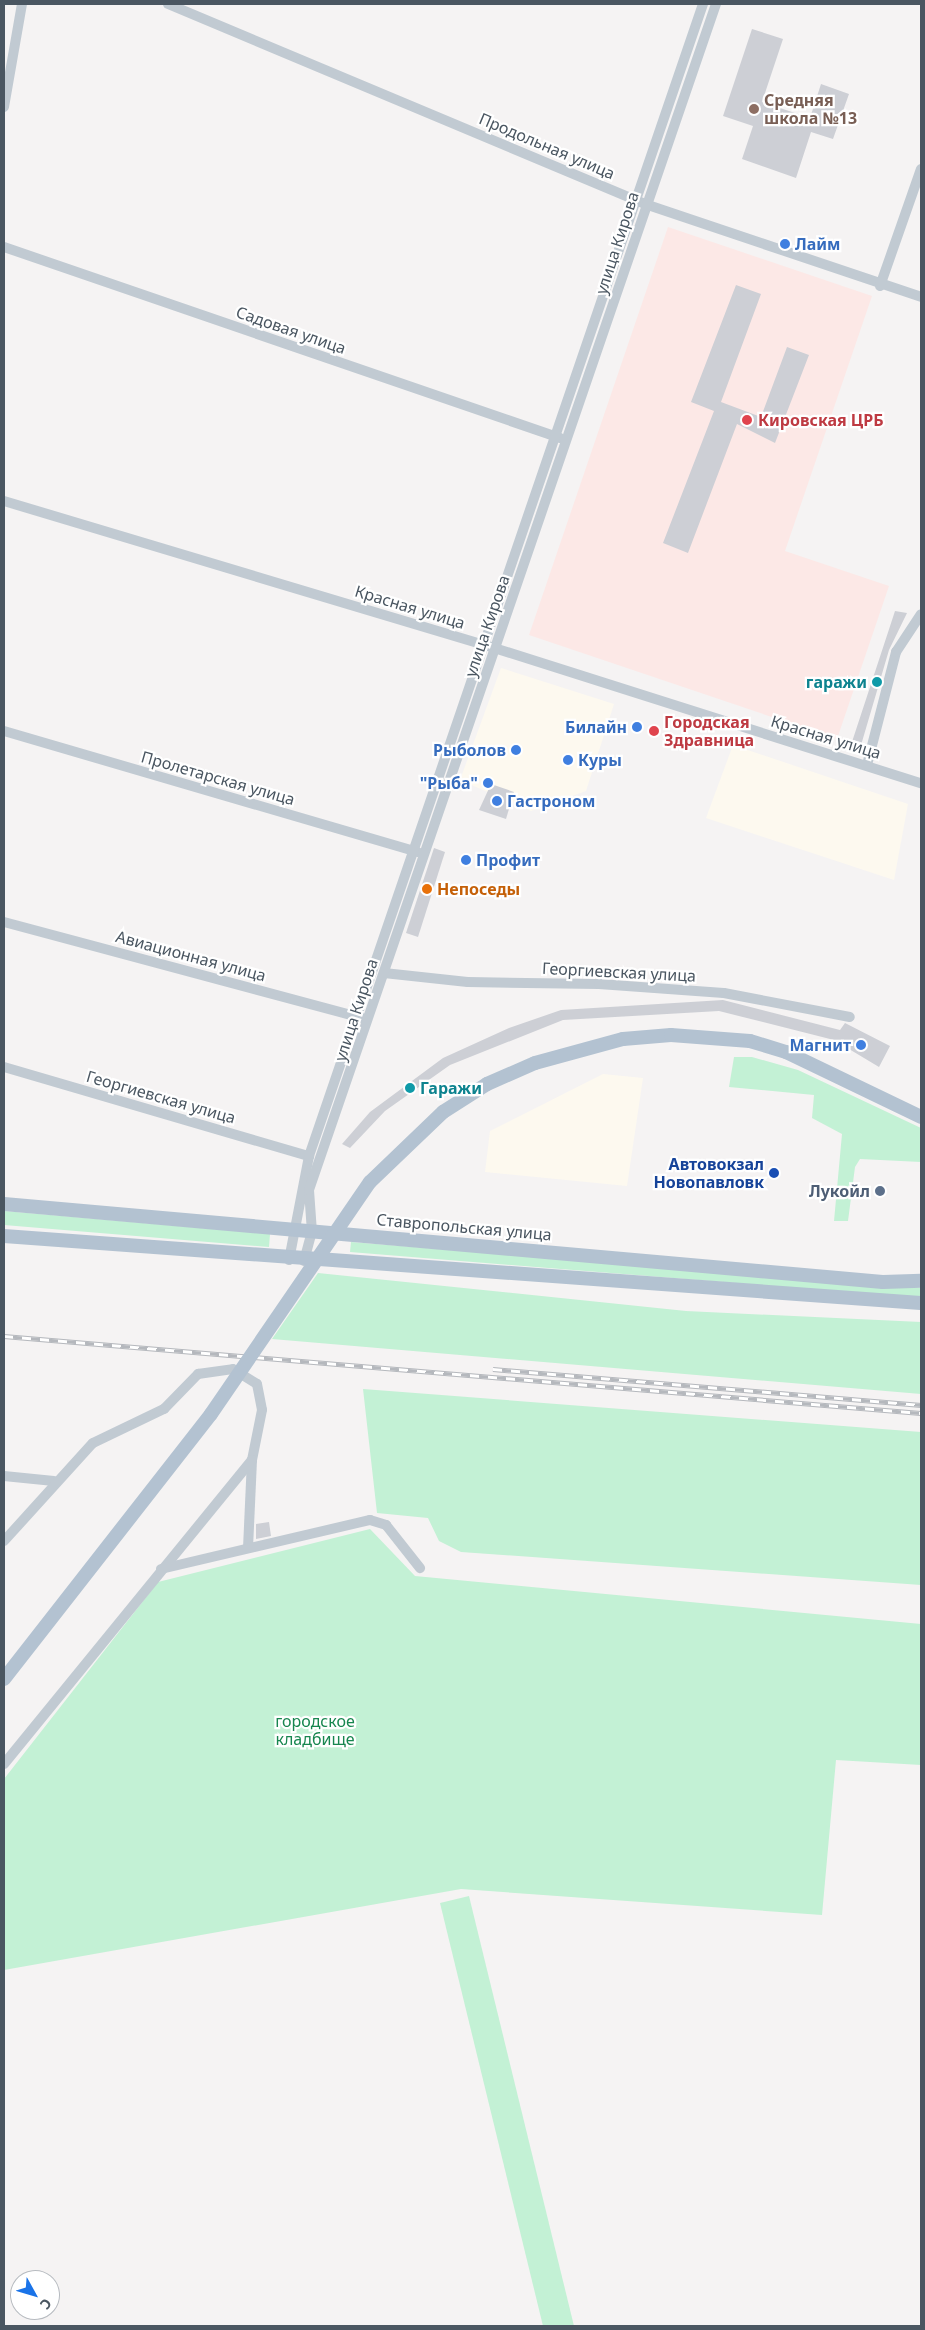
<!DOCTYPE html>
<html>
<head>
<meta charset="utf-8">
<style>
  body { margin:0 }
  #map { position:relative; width:925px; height:2330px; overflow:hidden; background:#f5f3f3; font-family:"Noto Sans",sans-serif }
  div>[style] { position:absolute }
  .commercial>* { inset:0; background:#fdf9ef }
  .medical>* { inset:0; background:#fce8e6 }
  .green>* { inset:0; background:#c3f1d5 }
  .building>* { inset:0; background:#cdcfd5 }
  .minor>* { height:10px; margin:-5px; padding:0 5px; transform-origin:5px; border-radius:5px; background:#c1cad2 }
  .major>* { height:14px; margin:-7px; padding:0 7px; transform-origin:7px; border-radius:7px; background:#b3c2d1 }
  .rail>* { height:5px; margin-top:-2.5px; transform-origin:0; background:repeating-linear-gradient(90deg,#fff 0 9px,#b5b8bd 0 18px); box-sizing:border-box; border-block:1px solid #b5b8bd }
  .major-bridge>* { height:14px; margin:-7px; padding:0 7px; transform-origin:7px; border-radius:7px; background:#b3c2d1 }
  .dots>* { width:14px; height:14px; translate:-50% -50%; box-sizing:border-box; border:2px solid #fff; border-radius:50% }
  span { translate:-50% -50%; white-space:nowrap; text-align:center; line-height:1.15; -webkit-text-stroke:4.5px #fff; paint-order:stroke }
  .education-label { font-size:16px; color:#785e54; font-weight:700 }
  .left { translate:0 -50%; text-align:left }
  .street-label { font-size:16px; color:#4a5661 }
  .shop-label { font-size:16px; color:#366cbe; font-weight:700 }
  .right { translate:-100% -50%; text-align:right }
  .health-label { font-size:16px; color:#be3a42; font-weight:700 }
  .culture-label { font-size:16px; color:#0d838f; font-weight:700 }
  .food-label { font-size:16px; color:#c56008; font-weight:700 }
  .transit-label { font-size:16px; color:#164399; font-weight:700 }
  .service-label { font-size:16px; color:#4e5e75; font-weight:700 }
  .park-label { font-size:16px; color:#17864f }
  .frame { position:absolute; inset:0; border:5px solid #4a5661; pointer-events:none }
  .north { position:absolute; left:10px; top:2270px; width:50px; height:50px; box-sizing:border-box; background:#fff; border:1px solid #b7bbc0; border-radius:50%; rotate:129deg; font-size:14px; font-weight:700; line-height:20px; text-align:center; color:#4a5661 }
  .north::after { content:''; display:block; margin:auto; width:18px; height:22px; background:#1a73e8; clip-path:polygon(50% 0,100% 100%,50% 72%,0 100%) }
</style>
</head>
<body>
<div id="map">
  <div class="commercial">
    <i style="clip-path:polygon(501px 668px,614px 704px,586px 791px,531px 811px,460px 780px)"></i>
    <i style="clip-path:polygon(733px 745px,908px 804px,894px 880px,706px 818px)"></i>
    <i style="clip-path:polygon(603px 1074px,643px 1078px,627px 1186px,485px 1172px,490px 1131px)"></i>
  </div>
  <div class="medical">
    <i style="clip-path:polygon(668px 227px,872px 296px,785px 551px,889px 586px,837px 739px,529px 635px)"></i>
  </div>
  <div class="green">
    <i style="clip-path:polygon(734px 1057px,752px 1057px,798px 1070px,921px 1128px,921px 1162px,860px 1159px,855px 1167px,848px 1221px,834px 1221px,842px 1134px,812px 1118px,814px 1095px,729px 1087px)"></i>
    <i style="clip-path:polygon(4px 1211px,270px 1234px,269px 1247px,4px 1225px)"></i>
    <i style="clip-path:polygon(351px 1242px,921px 1288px,921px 1298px,350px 1252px)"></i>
    <i style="clip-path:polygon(318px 1273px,686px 1311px,921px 1322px,921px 1394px,272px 1339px)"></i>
    <i style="clip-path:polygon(363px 1389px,921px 1432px,921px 1585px,461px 1552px,439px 1541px,428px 1518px,377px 1513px)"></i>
    <i style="clip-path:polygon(370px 1529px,415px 1576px,921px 1624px,921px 1765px,836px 1760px,822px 1915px,461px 1889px,4px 1970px,4px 1779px,158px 1582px)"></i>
    <i style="clip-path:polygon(469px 1896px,574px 2326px,543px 2326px,440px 1903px)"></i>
  </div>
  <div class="building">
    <i style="clip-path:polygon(752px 29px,783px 39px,762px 102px,810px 118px,821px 84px,849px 94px,833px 139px,811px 132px,796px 178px,742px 159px,753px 126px,723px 116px)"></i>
    <i style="clip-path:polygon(736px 285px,761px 294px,721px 402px,761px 417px,787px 347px,809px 355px,775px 443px,737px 424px,688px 553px,663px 543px,714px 411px,691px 402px)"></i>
    <i style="clip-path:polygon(895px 611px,907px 613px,889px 650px,859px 752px,849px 751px)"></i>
    <i style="clip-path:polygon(491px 784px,514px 792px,506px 819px,479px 810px)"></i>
    <i style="clip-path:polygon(434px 848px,445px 852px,418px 937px,406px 933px)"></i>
    <i style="clip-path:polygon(723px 1000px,840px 1030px,845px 1023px,890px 1046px,879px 1067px,834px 1040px,719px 1011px,563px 1020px,450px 1065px,385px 1111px,350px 1148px,342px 1144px,370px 1112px,443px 1058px,509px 1028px,561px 1010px)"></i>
    <i style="clip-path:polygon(269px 1522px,271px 1536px,256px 1539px,256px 1524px)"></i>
  </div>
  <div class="minor">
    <i style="left:168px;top:4px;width:517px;rotate:22.75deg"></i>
    <i style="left:645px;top:204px;width:291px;rotate:18.6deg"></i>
    <i style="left:4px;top:107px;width:105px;rotate:-80.1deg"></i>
    <i style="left:4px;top:247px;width:588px;rotate:18.96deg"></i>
    <i style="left:880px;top:286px;width:124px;rotate:-70.7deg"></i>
    <i style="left:4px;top:501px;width:505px;rotate:16.68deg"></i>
    <i style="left:488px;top:646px;width:454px;rotate:17.6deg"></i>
    <i style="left:4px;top:731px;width:431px;rotate:16.3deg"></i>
    <i style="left:867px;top:765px;width:117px;rotate:-75.6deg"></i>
    <i style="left:896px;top:652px;width:45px;rotate:-56.7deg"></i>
    <i style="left:4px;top:922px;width:374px;rotate:15deg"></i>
    <i style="left:384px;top:973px;width:84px;rotate:6.1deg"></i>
    <i style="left:468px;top:982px;width:131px;rotate:0.9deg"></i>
    <i style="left:599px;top:984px;width:125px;rotate:4.1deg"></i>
    <i style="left:724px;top:993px;width:128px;rotate:10.8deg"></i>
    <i style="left:4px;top:1067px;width:318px;rotate:16.3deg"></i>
    <i style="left:289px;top:1260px;width:106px;rotate:-79.1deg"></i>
    <i style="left:309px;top:1156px;width:1218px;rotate:-71.12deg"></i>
    <i style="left:304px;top:1261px;width:30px;rotate:-75deg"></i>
    <i style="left:312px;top:1232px;width:42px;rotate:-94.1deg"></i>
    <i style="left:309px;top:1190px;width:1254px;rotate:-71.06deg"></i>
    <i style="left:4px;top:1476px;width:50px;rotate:5.7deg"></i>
    <i style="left:4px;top:1541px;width:132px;rotate:-47.8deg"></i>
    <i style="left:93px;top:1443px;width:79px;rotate:-25.6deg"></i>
    <i style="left:164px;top:1409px;width:49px;rotate:-45.8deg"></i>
    <i style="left:198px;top:1374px;width:35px;rotate:-8deg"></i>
    <i style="left:233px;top:1369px;width:28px;rotate:32deg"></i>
    <i style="left:257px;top:1384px;width:26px;rotate:79deg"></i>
    <i style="left:262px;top:1410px;width:51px;rotate:101.3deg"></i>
    <i style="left:252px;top:1460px;width:88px;rotate:92.6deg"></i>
    <i style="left:161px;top:1569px;width:215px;rotate:-13.2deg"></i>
    <i style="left:370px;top:1520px;width:17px;rotate:17deg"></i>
    <i style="left:386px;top:1525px;width:55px;rotate:51.7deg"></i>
    <i style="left:4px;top:1764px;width:392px;rotate:-50.8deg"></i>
  </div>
  <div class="major">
    <i style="left:443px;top:1112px;width:52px;rotate:-32.5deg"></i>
    <i style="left:487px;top:1084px;width:52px;rotate:-23.6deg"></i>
    <i style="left:535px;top:1063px;width:91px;rotate:-15.3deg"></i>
    <i style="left:623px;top:1039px;width:48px;rotate:-4.8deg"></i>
    <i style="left:671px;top:1035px;width:79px;rotate:4.3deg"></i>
    <i style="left:750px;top:1041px;width:38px;rotate:17deg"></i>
    <i style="left:786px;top:1052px;width:150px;rotate:25.7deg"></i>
    <i style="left:4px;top:1204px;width:882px;rotate:5.07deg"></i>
    <i style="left:883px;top:1282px;width:38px;rotate:-2deg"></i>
    <i style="left:4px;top:1236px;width:919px;rotate:4.18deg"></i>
  </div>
  <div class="rail">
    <i style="left:4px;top:1336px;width:920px;rotate:4.8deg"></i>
    <i style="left:493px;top:1369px;width:430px;rotate:4.8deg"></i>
  </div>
  <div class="major-bridge">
    <i style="left:4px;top:1679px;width:336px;rotate:-52deg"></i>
    <i style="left:211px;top:1414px;width:281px;rotate:-55.6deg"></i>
    <i style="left:370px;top:1182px;width:101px;rotate:-43.8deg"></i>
  </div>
  <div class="dots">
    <i style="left:754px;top:109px;background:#8d6e63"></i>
    <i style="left:785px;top:244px;background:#3f7fe0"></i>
    <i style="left:747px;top:420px;background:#e0444e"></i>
    <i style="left:877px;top:682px;background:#0f9aa8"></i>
    <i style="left:637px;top:727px;background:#3f7fe0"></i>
    <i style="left:654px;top:731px;background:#e0444e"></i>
    <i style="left:516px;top:750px;background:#3f7fe0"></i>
    <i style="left:568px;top:760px;background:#3f7fe0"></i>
    <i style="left:488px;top:783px;background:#3f7fe0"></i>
    <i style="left:497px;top:801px;background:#3f7fe0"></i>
    <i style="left:466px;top:860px;background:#3f7fe0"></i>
    <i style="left:427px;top:889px;background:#e8710a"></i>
    <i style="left:861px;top:1045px;background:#3f7fe0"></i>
    <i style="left:410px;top:1088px;background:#0f9aa8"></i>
    <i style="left:774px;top:1173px;background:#1a4fb4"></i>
    <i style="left:880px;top:1191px;background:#5c6f8a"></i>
  </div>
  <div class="education-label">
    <span class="left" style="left:764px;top:109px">Средняя<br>школа №13</span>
  </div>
  <div class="street-label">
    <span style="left:547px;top:146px;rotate:23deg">Продольная улица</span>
    <span style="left:617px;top:243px;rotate:-72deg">улица Кирова</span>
    <span style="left:291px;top:330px;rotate:19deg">Садовая улица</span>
    <span style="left:410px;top:607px;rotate:17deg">Красная улица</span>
    <span style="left:487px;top:626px;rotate:-71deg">улица Кирова</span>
    <span style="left:826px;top:737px;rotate:17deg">Красная улица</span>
    <span style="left:218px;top:778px;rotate:16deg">Пролетарская улица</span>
    <span style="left:191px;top:956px;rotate:15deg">Авиационная улица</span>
    <span style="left:619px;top:972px;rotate:3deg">Георгиевская улица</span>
    <span style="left:356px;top:1010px;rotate:-72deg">улица Кирова</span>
    <span style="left:161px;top:1097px;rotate:16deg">Георгиевская улица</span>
    <span style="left:464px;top:1227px;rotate:5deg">Ставропольская улица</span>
  </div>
  <div class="shop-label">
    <span class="left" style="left:795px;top:244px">Лайм</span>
    <span class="right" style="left:627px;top:727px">Билайн</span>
    <span class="right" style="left:506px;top:750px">Рыболов</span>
    <span class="left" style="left:578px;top:760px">Куры</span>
    <span class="right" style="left:478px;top:783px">"Рыба"</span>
    <span class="left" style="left:507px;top:801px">Гастроном</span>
    <span class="left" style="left:476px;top:860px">Профит</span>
    <span class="right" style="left:851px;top:1045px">Магнит</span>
  </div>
  <div class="health-label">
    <span class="left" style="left:758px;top:420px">Кировская ЦРБ</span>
    <span class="left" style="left:664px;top:731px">Городская<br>Здравница</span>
  </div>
  <div class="culture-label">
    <span class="right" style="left:867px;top:682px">гаражи</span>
    <span class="left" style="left:420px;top:1088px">Гаражи</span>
  </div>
  <div class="food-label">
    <span class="left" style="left:437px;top:889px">Непоседы</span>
  </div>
  <div class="transit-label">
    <span class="right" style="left:764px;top:1173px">Автовокзал<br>Новопавловк</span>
  </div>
  <div class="service-label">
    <span class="right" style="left:870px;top:1191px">Лукойл</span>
  </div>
  <div class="park-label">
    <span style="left:315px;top:1730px">городское<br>кладбище</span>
  </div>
  <div class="frame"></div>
  <div class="north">С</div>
</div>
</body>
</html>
